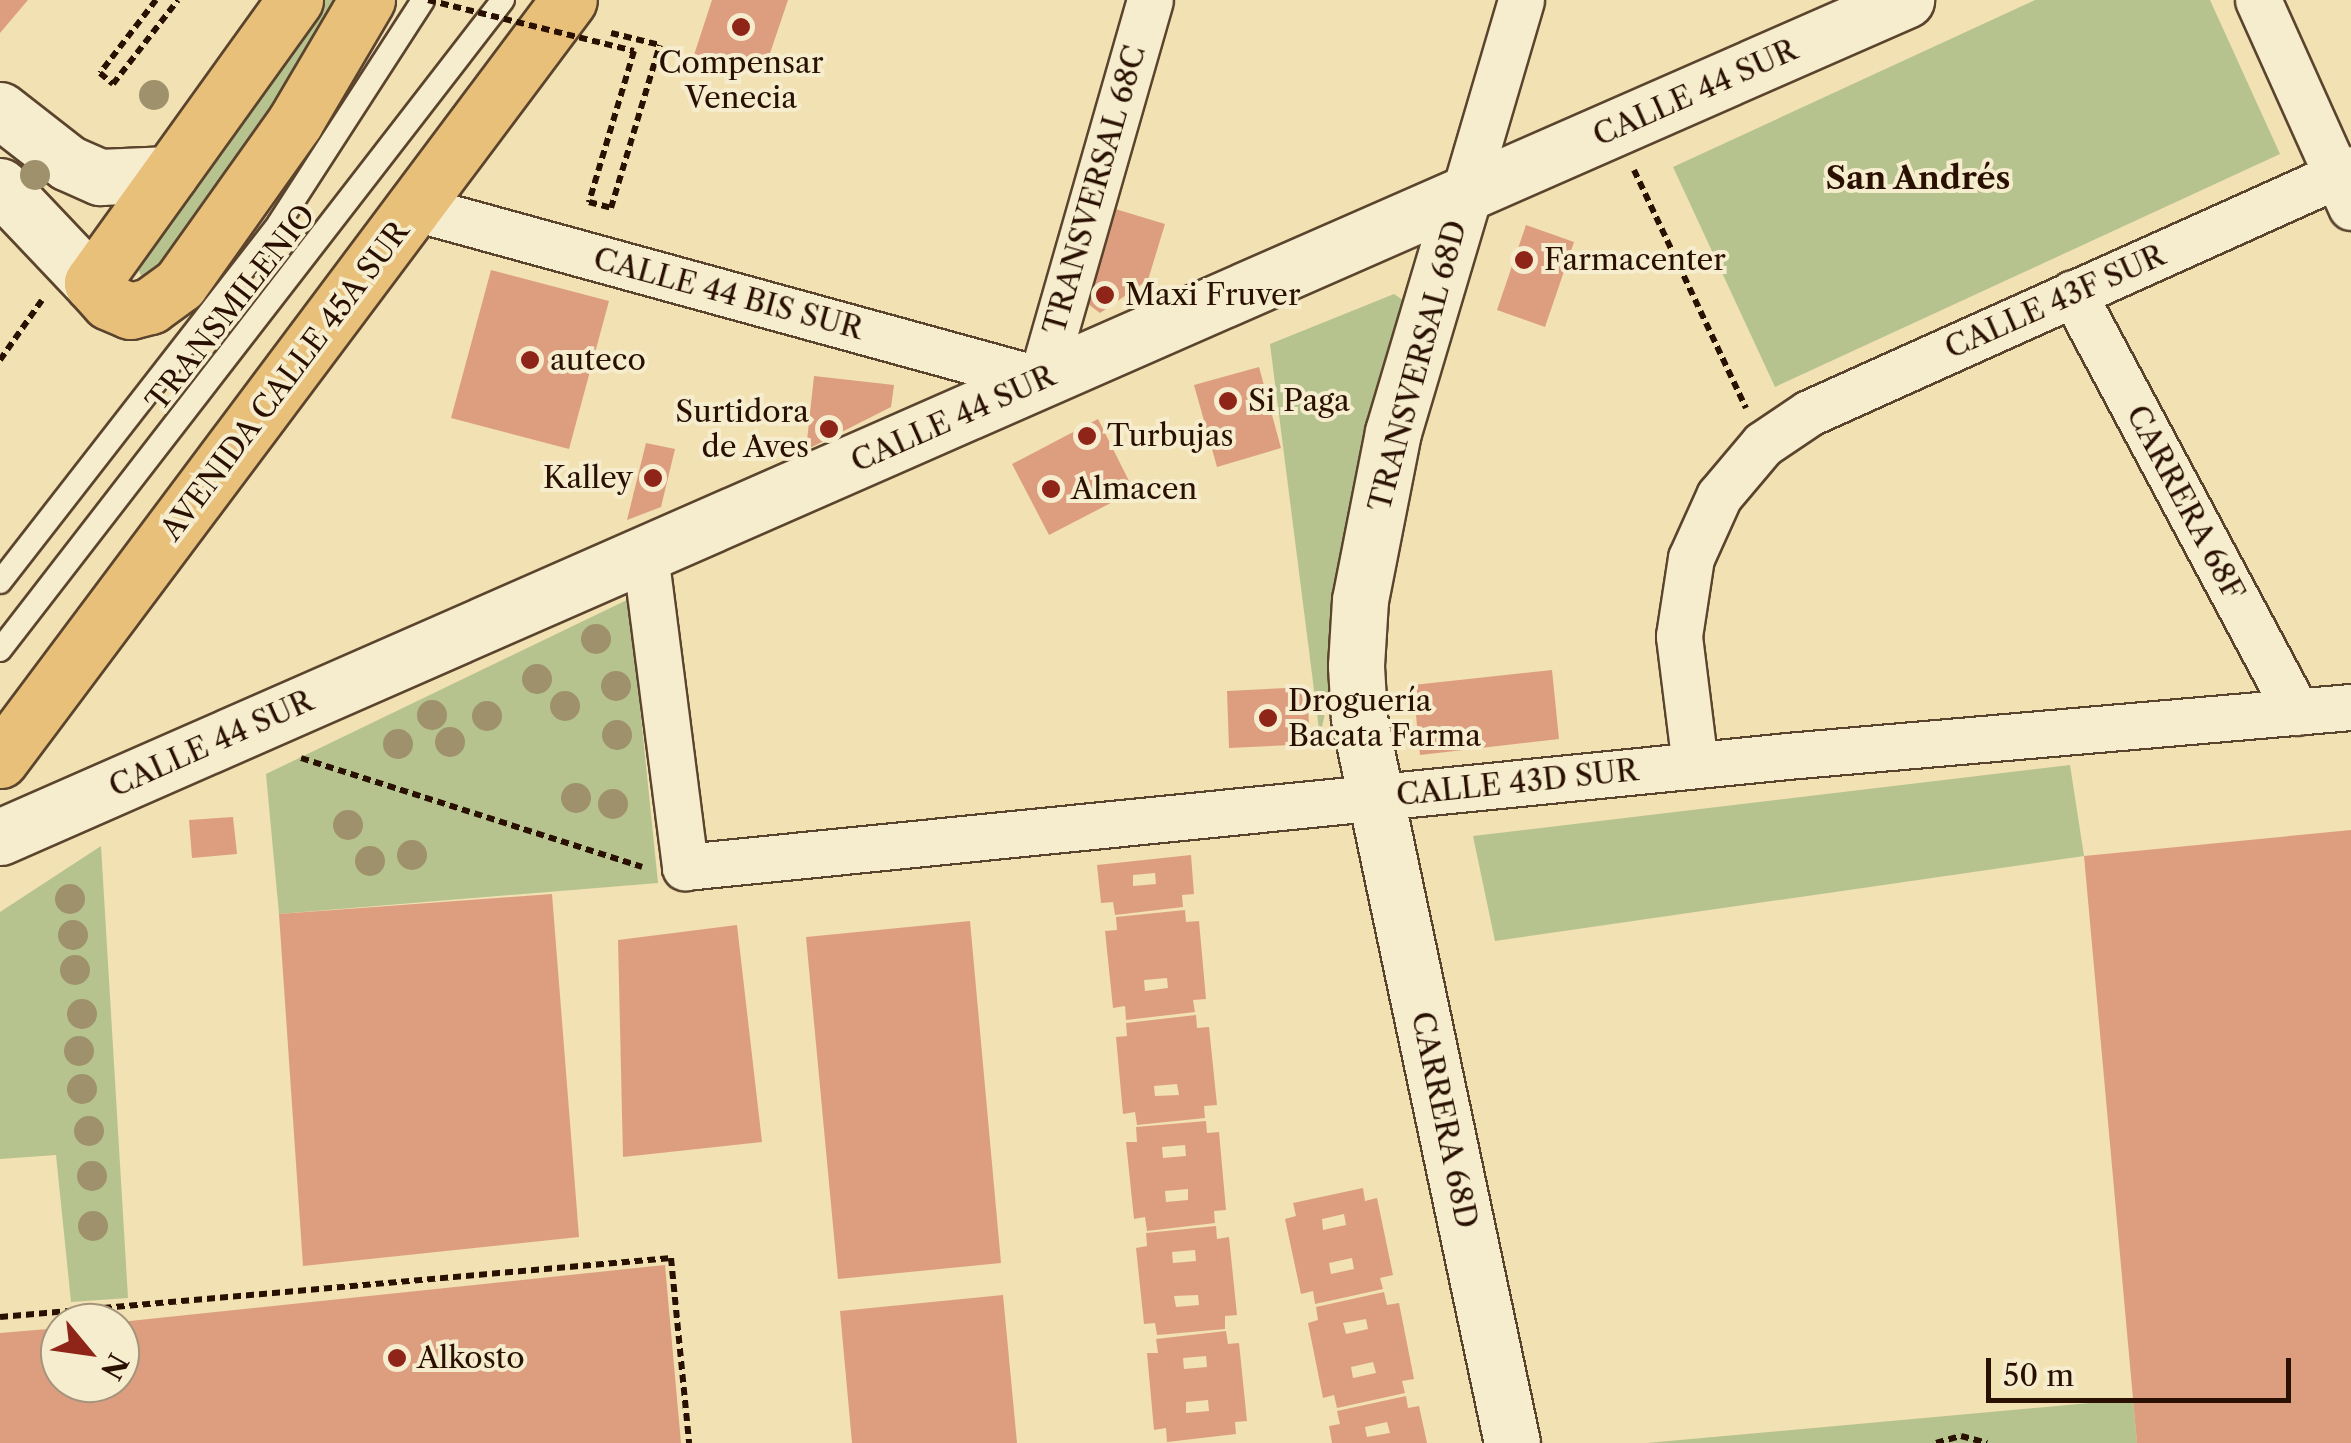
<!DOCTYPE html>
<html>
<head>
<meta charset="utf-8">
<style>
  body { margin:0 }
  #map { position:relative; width:2351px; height:1443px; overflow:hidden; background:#f1e1b3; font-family:"Libre Caslon Text",serif }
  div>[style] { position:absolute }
  .green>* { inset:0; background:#b7c38f }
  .building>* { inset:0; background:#dd9e80 }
  .path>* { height:6px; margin-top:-3px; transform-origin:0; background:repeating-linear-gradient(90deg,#291000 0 8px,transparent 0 13px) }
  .roads { filter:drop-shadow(2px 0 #5b442d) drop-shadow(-2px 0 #5b442d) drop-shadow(0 2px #5b442d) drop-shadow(0 -2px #5b442d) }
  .service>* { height:22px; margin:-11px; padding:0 11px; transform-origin:11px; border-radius:11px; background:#f6ecce }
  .minor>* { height:45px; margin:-22.5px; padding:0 22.5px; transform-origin:22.5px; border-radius:22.5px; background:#f6ecce }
  .tertiary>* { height:55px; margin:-27.5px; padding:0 27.5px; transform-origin:27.5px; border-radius:27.5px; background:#f6ecce }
  .trunk>* { height:55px; margin:-27.5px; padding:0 27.5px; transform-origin:27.5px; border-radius:27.5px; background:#e8c07a }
  .path-bridge>* { height:6px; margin-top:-3px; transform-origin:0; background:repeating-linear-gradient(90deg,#291000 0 8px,transparent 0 13px) }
  .trees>* { width:30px; height:30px; margin:-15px; border-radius:50%; background:#9e916c }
  .dots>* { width:28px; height:28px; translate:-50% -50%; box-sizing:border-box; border:5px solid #f6ecce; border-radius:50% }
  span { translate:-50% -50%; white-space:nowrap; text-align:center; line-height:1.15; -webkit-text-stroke:8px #f6ecce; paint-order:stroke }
  .poi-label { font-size:30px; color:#291000 }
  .left { translate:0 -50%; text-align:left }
  .right { translate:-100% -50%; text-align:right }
  .street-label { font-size:30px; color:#291000 }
  .neighbourhood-label { font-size:32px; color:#291000; font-weight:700 }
  .north { position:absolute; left:40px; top:1303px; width:100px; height:100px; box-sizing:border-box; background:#f6ecce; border:2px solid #a4947c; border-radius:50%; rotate:119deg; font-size:28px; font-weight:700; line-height:40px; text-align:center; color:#291000 }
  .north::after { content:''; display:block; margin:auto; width:35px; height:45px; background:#8f2418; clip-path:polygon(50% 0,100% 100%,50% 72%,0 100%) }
  .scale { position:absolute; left:1986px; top:1358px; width:305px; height:45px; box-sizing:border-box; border:5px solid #291000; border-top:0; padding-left:12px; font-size:30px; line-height:35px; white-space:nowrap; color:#291000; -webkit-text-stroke:8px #f6ecce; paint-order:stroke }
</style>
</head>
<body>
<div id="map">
  <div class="green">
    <i style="clip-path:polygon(320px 0,346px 0,162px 281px,143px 280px,135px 262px)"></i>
    <i style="clip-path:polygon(2035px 0,2210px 0,2280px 154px,1775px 387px,1673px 167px)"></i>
    <i style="clip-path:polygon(1394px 294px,1410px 305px,1320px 737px,1270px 344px)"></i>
    <i style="clip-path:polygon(629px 599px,658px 883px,279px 914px,266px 774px)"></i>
    <i style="clip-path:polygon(2070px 765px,2084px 856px,1495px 941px,1473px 836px)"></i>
    <i style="clip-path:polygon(101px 846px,128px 1298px,71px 1302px,56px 1155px,0 1159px,0 912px)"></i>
    <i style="clip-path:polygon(2133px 1399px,2137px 1443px,1647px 1443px)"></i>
  </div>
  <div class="building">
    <i style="clip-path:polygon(0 0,28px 0,0 33px)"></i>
    <i style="clip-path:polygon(712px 0,788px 0,762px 77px,694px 55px)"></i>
    <i style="clip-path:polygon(1112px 208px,1165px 224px,1148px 280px,1100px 313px,1084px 301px)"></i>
    <i style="clip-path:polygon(1526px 225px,1574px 242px,1545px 327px,1497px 310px)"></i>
    <i style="clip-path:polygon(491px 270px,609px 301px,569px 449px,451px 418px)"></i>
    <i style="clip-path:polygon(1259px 367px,1281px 448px,1217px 467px,1194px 385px)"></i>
    <i style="clip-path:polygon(814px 376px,894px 385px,891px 407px,806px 450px)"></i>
    <i style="clip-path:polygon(1098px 419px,1134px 491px,1049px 535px,1012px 464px)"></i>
    <i style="clip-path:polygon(646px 443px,675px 449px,661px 507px,627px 520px)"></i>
    <i style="clip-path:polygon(1552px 670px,1559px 739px,1420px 755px,1413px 685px)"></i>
    <i style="clip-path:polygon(1307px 687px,1310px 744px,1229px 748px,1227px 691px)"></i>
    <i style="clip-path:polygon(233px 817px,237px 854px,192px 858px,189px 820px)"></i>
    <i style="clip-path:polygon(2351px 830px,2351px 1443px,2137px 1443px,2084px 856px)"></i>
    <i style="clip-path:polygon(evenodd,1191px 855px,1194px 894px,1182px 895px,1183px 907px,1115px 915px,1113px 902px,1101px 903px,1097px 865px,1191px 855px,1155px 873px,1156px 884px,1133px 886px,1133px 875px,1155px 873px)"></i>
    <i style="clip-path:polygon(552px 894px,579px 1237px,303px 1266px,279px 914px)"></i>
    <i style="clip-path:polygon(evenodd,1185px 910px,1186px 922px,1199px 921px,1206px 999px,1193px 1000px,1195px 1012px,1126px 1020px,1125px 1006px,1113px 1008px,1105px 931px,1117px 930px,1116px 917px,1185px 910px,1167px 978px,1168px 988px,1145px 991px,1144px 980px,1167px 978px)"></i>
    <i style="clip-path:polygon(970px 921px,1001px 1263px,838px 1279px,806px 937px)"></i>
    <i style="clip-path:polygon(737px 925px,762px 1142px,623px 1157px,618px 940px)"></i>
    <i style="clip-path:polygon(evenodd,1196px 1015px,1197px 1028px,1209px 1027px,1217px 1105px,1204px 1106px,1205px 1118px,1137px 1125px,1135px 1112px,1123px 1114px,1116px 1037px,1127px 1036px,1126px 1023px,1196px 1015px,1177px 1084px,1179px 1095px,1155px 1096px,1154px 1086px,1177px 1084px)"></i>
    <i style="clip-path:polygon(evenodd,1206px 1121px,1207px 1133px,1219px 1132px,1226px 1210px,1214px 1211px,1215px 1223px,1147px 1231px,1145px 1217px,1134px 1219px,1126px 1142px,1137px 1142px,1136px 1127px,1206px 1121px,1185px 1145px,1186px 1156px,1163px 1158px,1162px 1147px,1185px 1145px,1206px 1121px,1188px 1189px,1188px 1200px,1166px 1202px,1165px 1191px,1188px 1189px)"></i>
    <i style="clip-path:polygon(evenodd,1363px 1188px,1365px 1201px,1377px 1198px,1393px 1275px,1380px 1278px,1383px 1289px,1315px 1304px,1313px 1291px,1301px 1294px,1285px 1219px,1296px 1216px,1293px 1203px,1363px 1188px,1344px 1214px,1346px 1225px,1323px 1230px,1322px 1219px,1344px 1214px,1363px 1188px,1352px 1258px,1354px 1269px,1331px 1274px,1329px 1263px,1352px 1258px)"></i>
    <i style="clip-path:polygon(evenodd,1216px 1226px,1217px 1239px,1229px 1237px,1237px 1315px,1225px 1316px,1225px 1329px,1157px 1335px,1155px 1323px,1144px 1324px,1136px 1248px,1147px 1246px,1146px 1233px,1216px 1226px,1195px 1250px,1196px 1261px,1173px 1263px,1172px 1252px,1195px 1250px,1216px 1226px,1198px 1295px,1199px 1305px,1176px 1307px,1174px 1296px,1198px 1295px)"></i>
    <i style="clip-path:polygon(665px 1265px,681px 1443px,0 1443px,0 1333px,60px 1328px,60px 1383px,120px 1383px,120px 1322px)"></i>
    <i style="clip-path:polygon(evenodd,1384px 1292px,1387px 1305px,1399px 1303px,1414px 1379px,1402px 1381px,1405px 1393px,1337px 1408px,1334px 1395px,1323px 1398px,1308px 1323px,1318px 1320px,1316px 1307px,1384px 1292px,1366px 1319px,1368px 1329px,1346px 1334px,1343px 1323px,1366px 1319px,1384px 1292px,1373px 1362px,1376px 1373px,1353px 1378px,1351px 1367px,1373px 1362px)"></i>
    <i style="clip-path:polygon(1003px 1295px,1017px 1443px,852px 1443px,840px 1311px)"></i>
    <i style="clip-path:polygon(evenodd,1226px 1331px,1228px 1344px,1239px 1343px,1247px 1421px,1235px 1422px,1236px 1434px,1167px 1442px,1166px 1428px,1154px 1430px,1147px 1353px,1158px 1353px,1156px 1339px,1226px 1331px,1206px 1356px,1207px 1367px,1184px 1369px,1183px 1358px,1206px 1356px,1226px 1331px,1208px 1400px,1209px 1411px,1186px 1413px,1186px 1402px,1208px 1400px)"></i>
    <i style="clip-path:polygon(evenodd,1406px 1396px,1408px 1408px,1419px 1406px,1427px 1443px,1332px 1443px,1329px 1426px,1340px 1424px,1337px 1411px,1406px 1396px,1387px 1422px,1390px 1433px,1367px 1437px,1365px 1427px,1387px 1422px)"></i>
  </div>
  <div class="path">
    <i style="left:156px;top:0;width:92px;rotate:127.5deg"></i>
    <i style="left:100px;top:73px;width:17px;rotate:40deg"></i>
    <i style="left:113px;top:84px;width:106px;rotate:-52.3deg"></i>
    <i style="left:611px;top:33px;width:50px;rotate:13.8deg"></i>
    <i style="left:1634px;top:170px;width:263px;rotate:64.8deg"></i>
    <i style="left:0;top:360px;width:73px;rotate:-55deg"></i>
    <i style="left:301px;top:758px;width:358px;rotate:17.7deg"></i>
    <i style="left:0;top:1317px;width:674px;rotate:-5.03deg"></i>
    <i style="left:671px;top:1258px;width:186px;rotate:84.4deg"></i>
    <i style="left:1936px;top:1443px;width:26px;rotate:-16deg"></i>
    <i style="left:1961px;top:1436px;width:27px;rotate:15deg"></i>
  </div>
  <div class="roads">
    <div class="service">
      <i style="left:0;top:582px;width:455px;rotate:-52.1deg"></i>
      <i style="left:279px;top:223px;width:265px;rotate:-57.1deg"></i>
      <i style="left:0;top:650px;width:822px;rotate:-52.27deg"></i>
    </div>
    <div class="minor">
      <i style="left:2258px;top:0;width:227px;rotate:65.8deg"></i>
      <i style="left:1464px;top:194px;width:202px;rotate:-73.6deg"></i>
      <i style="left:415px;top:208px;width:649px;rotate:15.36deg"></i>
      <i style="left:1041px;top:380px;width:395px;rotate:-74deg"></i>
      <i style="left:2073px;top:293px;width:475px;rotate:61.9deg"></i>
      <i style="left:645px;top:554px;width:316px;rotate:82.7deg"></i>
      <i style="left:685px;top:867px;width:1108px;rotate:-5.75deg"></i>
      <i style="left:1787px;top:756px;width:566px;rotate:-4.97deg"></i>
      <i style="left:1695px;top:765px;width:130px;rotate:-97.1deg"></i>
      <i style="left:1679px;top:636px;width:79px;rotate:-81.3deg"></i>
      <i style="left:1691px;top:558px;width:68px;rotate:-65.7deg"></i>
      <i style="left:1719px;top:496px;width:68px;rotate:-49.8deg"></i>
      <i style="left:1763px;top:444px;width:55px;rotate:-34deg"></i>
      <i style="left:1809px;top:413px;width:594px;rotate:-24.24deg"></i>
    </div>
    <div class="tertiary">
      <i style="left:0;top:110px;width:86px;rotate:37.9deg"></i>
      <i style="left:68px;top:163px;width:35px;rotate:24deg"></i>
      <i style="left:100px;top:177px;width:70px;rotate:-2.5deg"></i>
      <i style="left:0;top:186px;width:134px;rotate:46.5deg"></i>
      <i style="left:1464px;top:194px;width:248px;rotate:106.6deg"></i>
      <i style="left:1393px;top:432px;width:171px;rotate:101.1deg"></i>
      <i style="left:1360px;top:600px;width:66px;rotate:93.5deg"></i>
      <i style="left:1356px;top:666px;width:52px;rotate:86.7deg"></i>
      <i style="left:1359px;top:718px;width:741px;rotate:78.08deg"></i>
      <i style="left:0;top:837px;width:2082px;rotate:-23.71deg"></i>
    </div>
    <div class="trunk">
      <i style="left:295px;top:0;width:348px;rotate:125.7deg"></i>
      <i style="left:92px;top:283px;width:25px;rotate:48deg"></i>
      <i style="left:109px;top:302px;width:23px;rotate:23deg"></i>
      <i style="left:130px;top:311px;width:21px;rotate:-14deg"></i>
      <i style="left:150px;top:306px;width:37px;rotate:-36deg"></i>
      <i style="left:180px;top:284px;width:199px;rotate:-54.6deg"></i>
      <i style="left:295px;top:122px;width:142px;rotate:-59.5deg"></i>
      <i style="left:0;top:760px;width:949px;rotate:-53.18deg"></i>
    </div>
  </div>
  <div class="path-bridge">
    <i style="left:428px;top:0;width:212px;rotate:13.9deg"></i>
    <i style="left:634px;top:51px;width:158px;rotate:106.6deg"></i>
    <i style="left:589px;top:202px;width:23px;rotate:15deg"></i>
    <i style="left:611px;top:208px;width:170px;rotate:-73.3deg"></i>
  </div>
  <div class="trees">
    <i style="left:154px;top:95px"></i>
    <i style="left:35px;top:175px"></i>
    <i style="left:596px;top:639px"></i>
    <i style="left:537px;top:679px"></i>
    <i style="left:616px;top:686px"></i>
    <i style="left:565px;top:706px"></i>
    <i style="left:432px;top:715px"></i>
    <i style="left:487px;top:716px"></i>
    <i style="left:617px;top:735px"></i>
    <i style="left:450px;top:742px"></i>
    <i style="left:398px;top:744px"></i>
    <i style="left:576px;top:798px"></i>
    <i style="left:613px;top:804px"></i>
    <i style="left:348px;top:825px"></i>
    <i style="left:412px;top:855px"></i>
    <i style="left:370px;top:861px"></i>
    <i style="left:70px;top:899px"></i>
    <i style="left:73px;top:935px"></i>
    <i style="left:75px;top:970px"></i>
    <i style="left:82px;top:1014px"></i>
    <i style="left:79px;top:1051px"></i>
    <i style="left:82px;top:1089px"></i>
    <i style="left:89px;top:1131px"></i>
    <i style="left:92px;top:1176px"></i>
    <i style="left:93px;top:1226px"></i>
  </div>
  <div class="dots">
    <i style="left:741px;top:27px;background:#8f2418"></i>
    <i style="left:1524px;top:260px;background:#8f2418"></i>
    <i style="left:1105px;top:295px;background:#8f2418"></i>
    <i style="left:530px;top:360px;background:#8f2418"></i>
    <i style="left:1228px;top:401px;background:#8f2418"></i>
    <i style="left:829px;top:429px;background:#8f2418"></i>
    <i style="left:1087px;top:436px;background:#8f2418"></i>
    <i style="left:653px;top:478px;background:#8f2418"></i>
    <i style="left:1051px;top:489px;background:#8f2418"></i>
    <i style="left:1268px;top:718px;background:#8f2418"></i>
    <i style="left:397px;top:1358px;background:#8f2418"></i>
  </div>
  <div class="poi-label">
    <span style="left:741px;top:80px">Compensar<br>Venecia</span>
    <span class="left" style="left:1544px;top:260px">Farmacenter</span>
    <span class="left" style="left:1125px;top:295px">Maxi Fruver</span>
    <span class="left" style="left:550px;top:360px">auteco</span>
    <span class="left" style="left:1248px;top:401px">Si Paga</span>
    <span class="right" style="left:809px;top:429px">Surtidora<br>de Aves</span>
    <span class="left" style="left:1107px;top:436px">Turbujas</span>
    <span class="right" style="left:633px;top:478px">Kalley</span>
    <span class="left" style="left:1071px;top:489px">Almacen</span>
    <span class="left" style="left:1288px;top:718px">Droguería<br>Bacata Farma</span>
    <span class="left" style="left:417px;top:1358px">Alkosto</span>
  </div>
  <div class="street-label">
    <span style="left:1695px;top:93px;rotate:-24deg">CALLE 44 SUR</span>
    <span style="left:1095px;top:190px;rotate:-74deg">TRANSVERSAL 68C</span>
    <span style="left:728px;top:294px;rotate:15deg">CALLE 44 BIS SUR</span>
    <span style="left:2055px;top:302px;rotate:-24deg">CALLE 43F SUR</span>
    <span style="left:231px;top:308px;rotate:-52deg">TRANSMILENIO</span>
    <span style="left:1418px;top:366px;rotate:-75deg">TRANSVERSAL 68D</span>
    <span style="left:285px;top:381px;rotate:-53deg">AVENIDA CALLE 45A SUR</span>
    <span style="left:953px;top:419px;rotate:-24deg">CALLE 44 SUR</span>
    <span style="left:2185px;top:503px;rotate:62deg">CARRERA 68F</span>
    <span style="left:211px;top:744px;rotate:-24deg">CALLE 44 SUR</span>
    <span style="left:1517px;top:783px;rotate:-6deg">CALLE 43D SUR</span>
    <span style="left:1444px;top:1120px;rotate:78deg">CARRERA 68D</span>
  </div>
  <div class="neighbourhood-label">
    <span style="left:1918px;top:178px">San Andrés</span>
  </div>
  <div class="north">N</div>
  <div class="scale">50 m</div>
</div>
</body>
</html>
